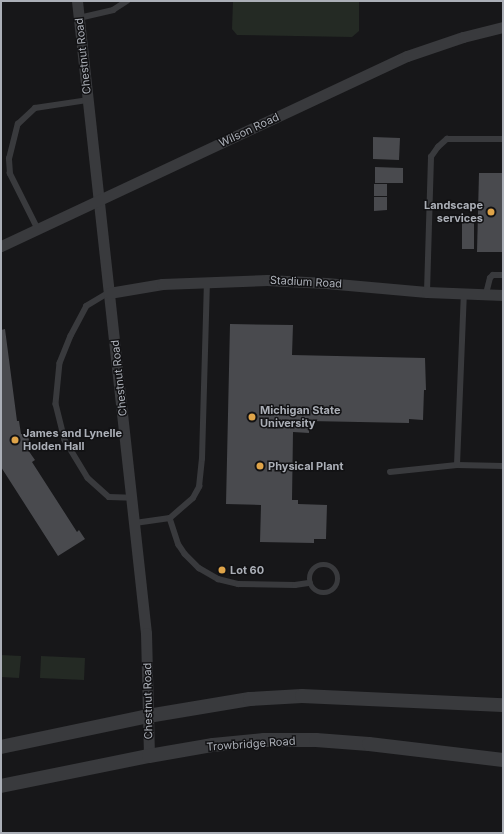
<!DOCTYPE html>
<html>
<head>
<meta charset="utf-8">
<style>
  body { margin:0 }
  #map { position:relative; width:504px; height:834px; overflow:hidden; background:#171719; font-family:Inter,sans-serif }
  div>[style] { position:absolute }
  .green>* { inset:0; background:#242a24 }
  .building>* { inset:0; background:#494a4e }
  .service>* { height:5.5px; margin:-2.75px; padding:0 2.75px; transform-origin:2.75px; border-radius:2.75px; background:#393a3d }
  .service>.ring { margin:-2.75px; padding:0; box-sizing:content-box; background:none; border:5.5px solid #393a3d; border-radius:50% }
  .minor>* { height:11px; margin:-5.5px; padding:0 5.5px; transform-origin:5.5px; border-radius:5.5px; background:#393a3d }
  .tertiary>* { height:14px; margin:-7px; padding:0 7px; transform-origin:7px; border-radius:7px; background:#393a3d }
  .dots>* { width:11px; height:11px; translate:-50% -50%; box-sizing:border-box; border:2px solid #121214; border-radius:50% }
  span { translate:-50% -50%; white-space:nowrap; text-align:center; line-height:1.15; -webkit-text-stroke:3px #121214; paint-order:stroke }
  .street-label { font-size:11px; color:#abafb7 }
  .poi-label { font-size:11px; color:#abafb7; font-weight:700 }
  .right { translate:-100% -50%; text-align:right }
  .left { translate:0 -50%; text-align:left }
  .frame { position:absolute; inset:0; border:2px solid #abafb7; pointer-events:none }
</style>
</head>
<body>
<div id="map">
  <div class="green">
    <i style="clip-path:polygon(233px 1px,359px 1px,359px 31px,352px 37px,237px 35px,232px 29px)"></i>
    <i style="clip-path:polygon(1px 655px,21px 656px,19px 678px,1px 677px)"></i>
    <i style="clip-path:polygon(41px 656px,85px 658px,84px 680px,40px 678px)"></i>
  </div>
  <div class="building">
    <i style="clip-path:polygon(373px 137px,400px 138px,399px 160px,373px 159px)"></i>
    <i style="clip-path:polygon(375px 167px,403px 168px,403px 183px,375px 183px)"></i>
    <i style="clip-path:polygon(479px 173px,503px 173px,503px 252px,477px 252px)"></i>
    <i style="clip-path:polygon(374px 184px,387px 184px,387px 196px,374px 196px)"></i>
    <i style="clip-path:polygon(374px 197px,387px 197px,387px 210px,374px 211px)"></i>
    <i style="clip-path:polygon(462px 223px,474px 223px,474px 249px,462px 249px)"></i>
    <i style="clip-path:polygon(230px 324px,293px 325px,292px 355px,425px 358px,426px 390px,424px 390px,423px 420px,409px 419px,409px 423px,309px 421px,309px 433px,293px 432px,292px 500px,298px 500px,298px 504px,327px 505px,326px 539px,314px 539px,314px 543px,260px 542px,261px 505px,226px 504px)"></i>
    <i style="clip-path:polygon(5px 329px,17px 421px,19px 421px,21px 434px,27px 434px,31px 446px,28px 450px,35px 460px,32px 462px,77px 532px,79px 530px,85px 539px,58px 556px,1px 467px,1px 330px)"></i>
  </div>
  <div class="service">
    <i style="left:79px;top:18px;width:35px;rotate:-13deg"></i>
    <i style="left:113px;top:10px;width:17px;rotate:-33deg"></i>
    <i style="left:38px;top:230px;width:63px;rotate:-116.6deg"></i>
    <i style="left:10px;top:174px;width:15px;rotate:-94deg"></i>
    <i style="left:9px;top:159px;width:36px;rotate:-76deg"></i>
    <i style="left:18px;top:124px;width:23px;rotate:-43deg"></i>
    <i style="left:35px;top:108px;width:54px;rotate:-8.6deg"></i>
    <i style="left:427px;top:292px;width:135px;rotate:-88.3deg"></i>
    <i style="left:431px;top:157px;width:12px;rotate:-55deg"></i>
    <i style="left:438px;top:147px;width:12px;rotate:-42deg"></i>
    <i style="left:447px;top:139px;width:56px"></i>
    <i style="left:109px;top:293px;width:26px;rotate:149deg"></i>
    <i style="left:87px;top:306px;width:34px;rotate:118deg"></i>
    <i style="left:71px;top:336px;width:29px;rotate:112deg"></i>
    <i style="left:60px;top:363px;width:41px;rotate:95.6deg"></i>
    <i style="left:56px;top:404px;width:37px;rotate:76deg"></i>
    <i style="left:65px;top:440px;width:44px;rotate:58.8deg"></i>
    <i style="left:88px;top:478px;width:28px;rotate:42deg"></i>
    <i style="left:109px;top:497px;width:23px;rotate:2deg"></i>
    <i style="left:486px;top:294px;width:16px;rotate:-76deg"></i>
    <i style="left:490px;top:278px;width:4px;rotate:-45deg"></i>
    <i style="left:493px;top:275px;width:10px"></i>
    <i style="left:457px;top:465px;width:46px;rotate:1.2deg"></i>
    <i style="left:390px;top:472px;width:67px;rotate:-6deg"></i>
    <i style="left:457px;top:465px;width:171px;rotate:-87.7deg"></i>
    <i style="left:170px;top:518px;width:28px;rotate:72deg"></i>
    <i style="left:179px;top:545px;width:11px;rotate:56deg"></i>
    <i style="left:185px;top:554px;width:20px;rotate:45deg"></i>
    <i style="left:199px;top:568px;width:22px;rotate:30deg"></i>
    <i style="left:218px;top:579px;width:21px;rotate:14deg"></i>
    <i style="left:238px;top:584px;width:57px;rotate:1deg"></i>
    <i style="left:295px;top:585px;width:15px;rotate:-8deg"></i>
    <i style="left:135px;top:523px;width:35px;rotate:-8deg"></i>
    <i style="left:170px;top:518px;width:30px;rotate:-41deg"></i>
    <i style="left:193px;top:498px;width:13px;rotate:-61deg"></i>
    <i style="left:199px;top:487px;width:28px;rotate:-84deg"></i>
    <i style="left:202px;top:459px;width:177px;rotate:-88.4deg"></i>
    <i class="ring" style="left:310px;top:565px;width:22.5px;height:22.5px"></i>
  </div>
  <div class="minor">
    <i style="left:77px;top:1px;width:636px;rotate:83.77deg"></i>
    <i style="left:146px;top:633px;width:123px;rotate:88.6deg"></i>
    <i style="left:1px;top:246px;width:448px;rotate:-25.1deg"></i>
    <i style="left:407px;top:56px;width:59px;rotate:-18.7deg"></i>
    <i style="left:463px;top:37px;width:41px;rotate:-14deg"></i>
    <i style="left:109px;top:293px;width:54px;rotate:-9.6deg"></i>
    <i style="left:162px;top:284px;width:105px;rotate:-2.2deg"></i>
    <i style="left:267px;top:280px;width:59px;rotate:2.9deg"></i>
    <i style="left:326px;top:283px;width:101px;rotate:5.1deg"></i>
    <i style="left:427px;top:292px;width:76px;rotate:2.3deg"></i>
  </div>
  <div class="tertiary">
    <i style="left:1px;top:747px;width:150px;rotate:-11.9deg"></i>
    <i style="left:148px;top:716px;width:103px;rotate:-9.5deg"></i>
    <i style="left:250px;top:699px;width:52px;rotate:-3.3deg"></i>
    <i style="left:302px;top:696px;width:201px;rotate:2.6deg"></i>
    <i style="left:1px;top:786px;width:151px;rotate:-11.5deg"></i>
    <i style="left:149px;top:756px;width:65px;rotate:-9.8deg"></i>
    <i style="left:213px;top:745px;width:51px;rotate:-5.6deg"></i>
    <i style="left:264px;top:740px;width:52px"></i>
    <i style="left:316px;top:740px;width:53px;rotate:4.3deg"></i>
    <i style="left:369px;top:744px;width:135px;rotate:6.8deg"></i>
  </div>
  <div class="dots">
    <i style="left:491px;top:212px;background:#dfa449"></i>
    <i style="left:252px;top:417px;background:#dfa449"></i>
    <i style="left:15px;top:440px;background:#dfa449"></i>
    <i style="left:260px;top:466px;background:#dfa449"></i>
    <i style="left:222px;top:570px;background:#dfa449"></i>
  </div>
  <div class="street-label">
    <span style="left:83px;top:56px;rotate:-96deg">Chestnut Road</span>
    <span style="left:249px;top:130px;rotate:-25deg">Wilson Road</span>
    <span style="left:306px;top:282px;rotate:3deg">Stadium Road</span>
    <span style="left:119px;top:378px;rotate:-96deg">Chestnut Road</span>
    <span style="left:148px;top:701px;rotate:-91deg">Chestnut Road</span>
    <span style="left:251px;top:744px;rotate:-4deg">Trowbridge Road</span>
  </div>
  <div class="poi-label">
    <span class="right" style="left:483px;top:212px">Landscape<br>services</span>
    <span class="left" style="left:260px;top:417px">Michigan State<br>University</span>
    <span class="left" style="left:23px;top:440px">James and Lynelle<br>Holden Hall</span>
    <span class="left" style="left:268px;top:466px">Physical Plant</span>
    <span class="left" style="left:230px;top:570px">Lot 60</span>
  </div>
  <div class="frame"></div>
</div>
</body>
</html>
